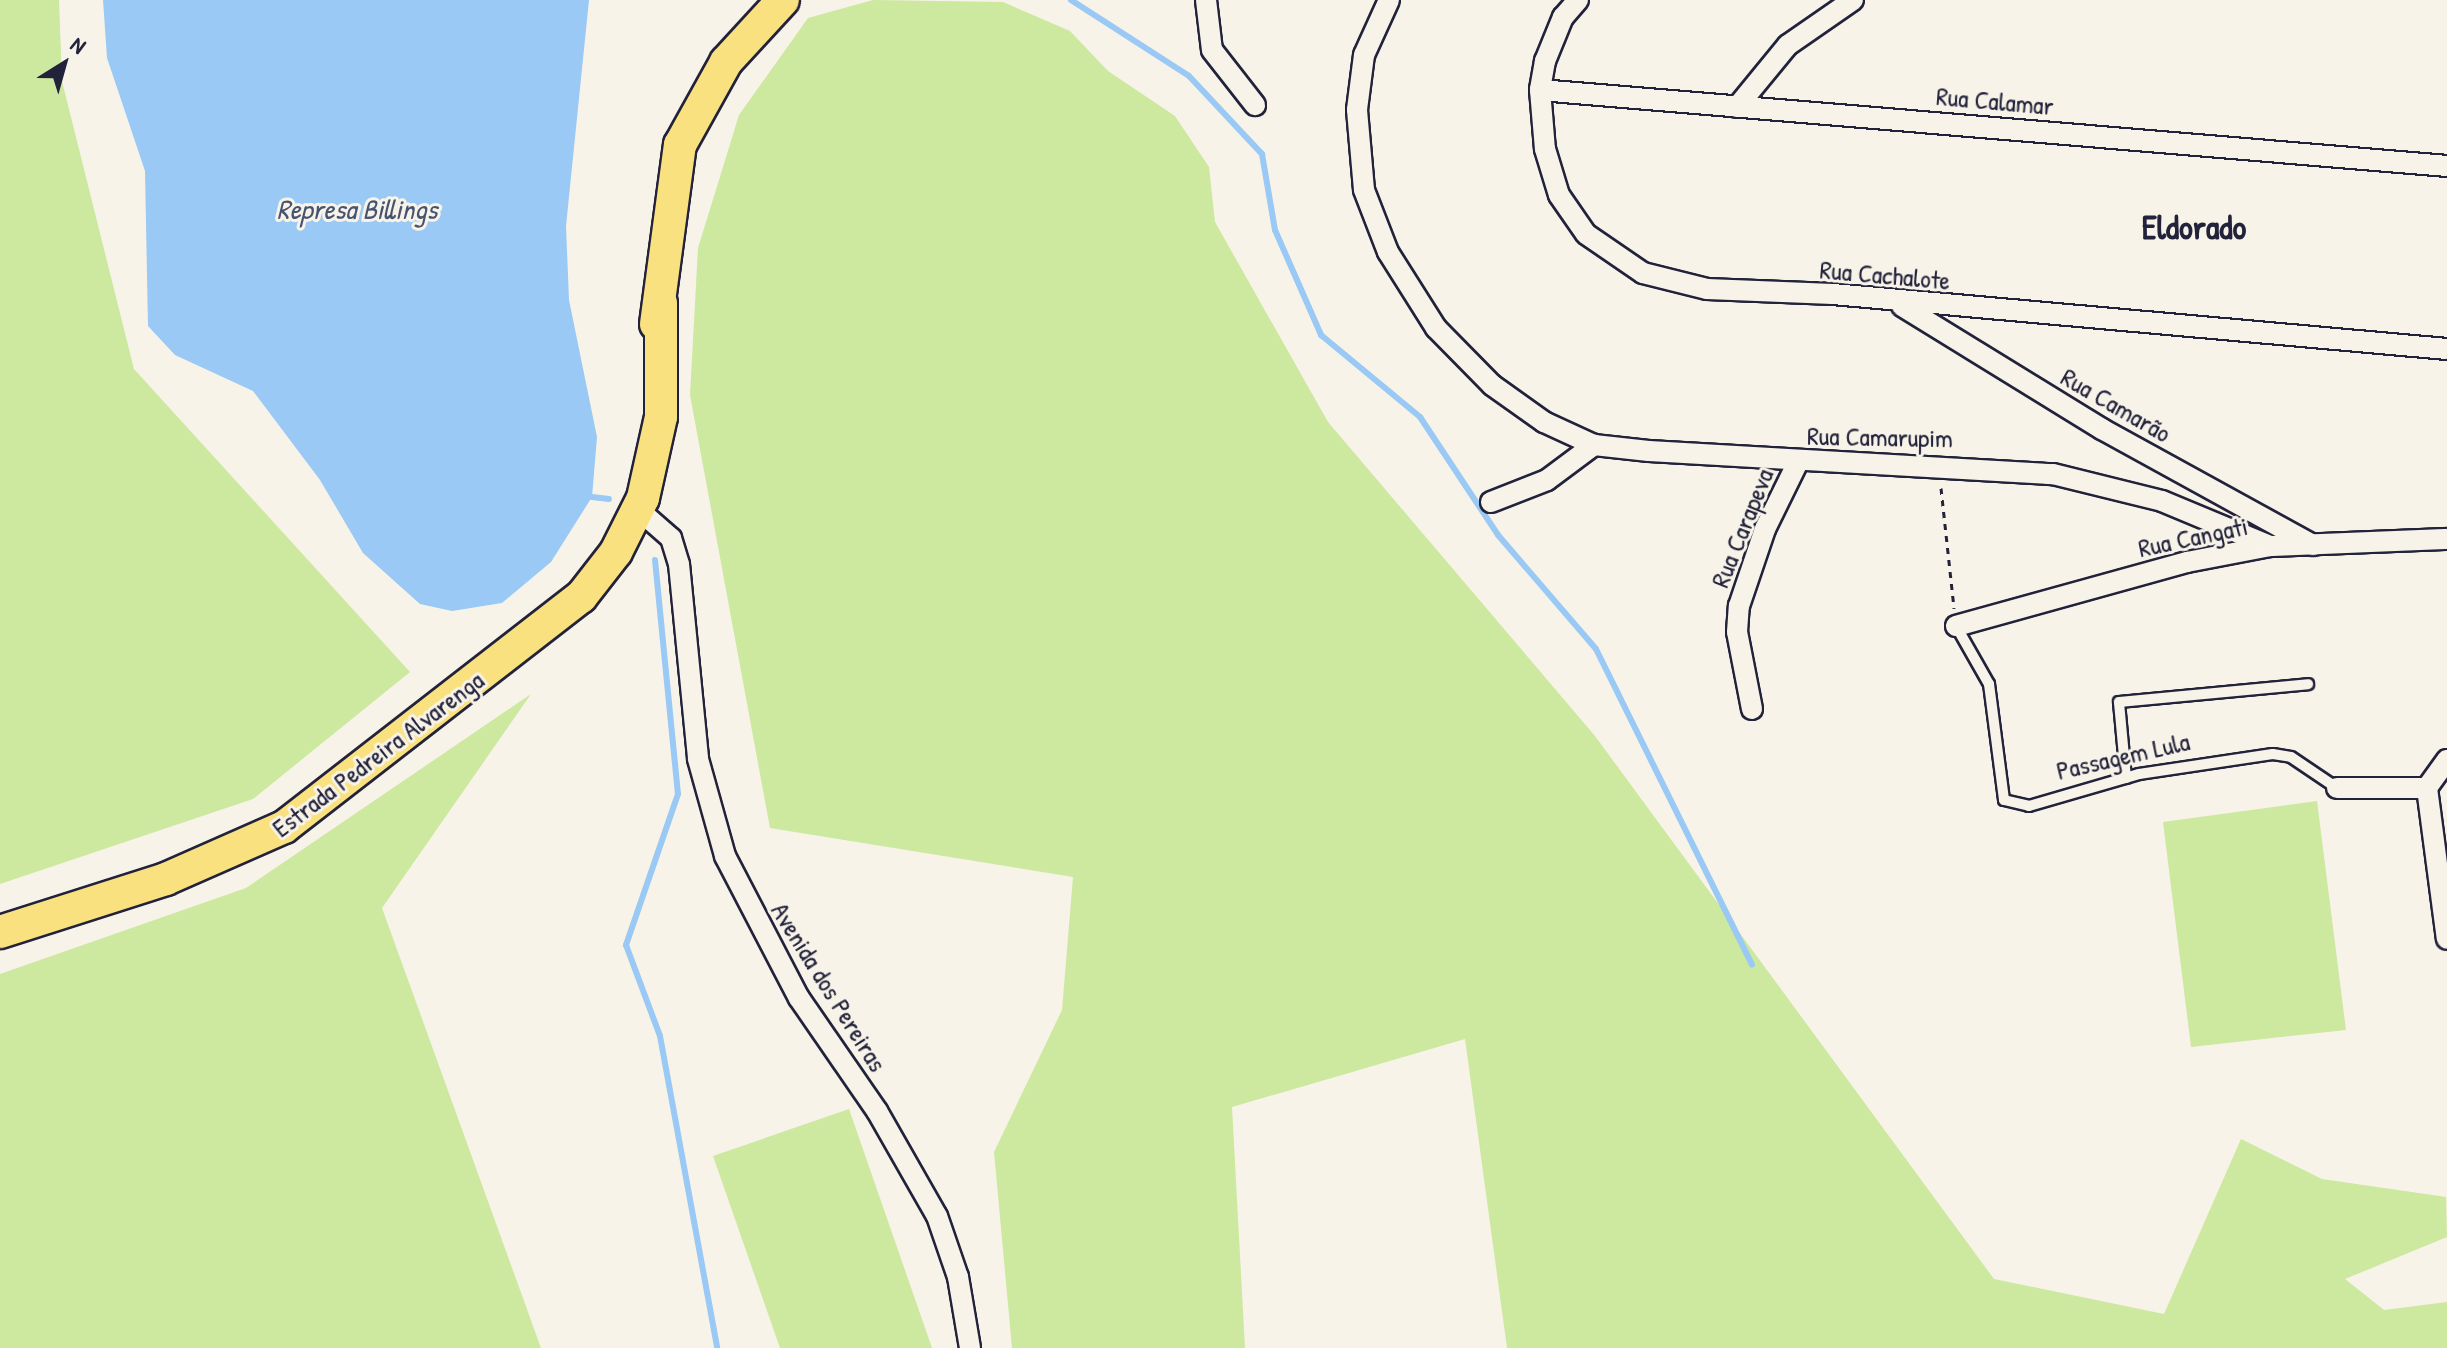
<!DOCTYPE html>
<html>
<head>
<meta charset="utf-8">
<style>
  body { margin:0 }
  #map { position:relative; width:2447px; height:1348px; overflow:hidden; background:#f7f3e8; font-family:"Patrick Hand",sans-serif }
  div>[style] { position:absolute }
  .green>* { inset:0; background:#cde89f }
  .water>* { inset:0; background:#99c9f4 }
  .stream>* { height:6px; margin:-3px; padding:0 3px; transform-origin:3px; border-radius:3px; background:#99c9f4 }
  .path>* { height:3px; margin-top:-1.5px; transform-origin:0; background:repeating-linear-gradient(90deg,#22223b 0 6px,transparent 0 12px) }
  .roads { filter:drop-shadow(2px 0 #22223b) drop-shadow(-2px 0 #22223b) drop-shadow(0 2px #22223b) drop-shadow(0 -2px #22223b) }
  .lane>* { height:10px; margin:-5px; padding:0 5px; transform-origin:5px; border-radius:5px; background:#f7f3e8 }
  .street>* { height:20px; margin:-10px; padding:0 10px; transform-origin:10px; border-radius:10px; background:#f7f3e8 }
  .primary>* { height:32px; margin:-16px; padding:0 16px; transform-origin:16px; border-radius:16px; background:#fae180 }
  span { translate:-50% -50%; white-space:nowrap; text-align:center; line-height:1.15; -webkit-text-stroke:6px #f7f3e8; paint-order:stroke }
  .street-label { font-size:26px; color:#22223b }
  .water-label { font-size:28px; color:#465472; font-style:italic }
  .district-label { font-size:34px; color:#22223b; font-weight:700 }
  .north { position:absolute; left:24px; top:24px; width:80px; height:80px; -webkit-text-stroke:6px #f7f3e8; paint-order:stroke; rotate:37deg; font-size:22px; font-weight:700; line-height:32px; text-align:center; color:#22223b }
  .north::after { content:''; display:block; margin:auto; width:28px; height:36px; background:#22223b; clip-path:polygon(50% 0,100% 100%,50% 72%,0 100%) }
</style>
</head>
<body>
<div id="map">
  <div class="green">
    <i style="clip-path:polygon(0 0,59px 0,62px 81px,134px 369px,410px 672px,253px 799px,0 884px)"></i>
    <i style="clip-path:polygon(873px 0,1003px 2px,1070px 31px,1108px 71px,1175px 116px,1209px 167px,1215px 222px,1328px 422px,1595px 736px,1994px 1279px,2164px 1314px,2241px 1139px,2322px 1179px,2446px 1197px,2447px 1237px,2345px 1279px,2384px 1310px,2447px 1302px,2447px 1348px,1507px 1348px,1465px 1039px,1232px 1107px,1245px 1348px,1012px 1348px,994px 1152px,1062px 1010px,1073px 877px,770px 828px,690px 395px,698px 248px,739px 115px,808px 18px)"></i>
    <i style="clip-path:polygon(531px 694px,382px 908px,541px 1348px,0 1348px,0 974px,246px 888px)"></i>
    <i style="clip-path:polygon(2317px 801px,2346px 1030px,2191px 1047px,2163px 822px)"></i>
    <i style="clip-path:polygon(849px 1109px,932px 1348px,780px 1348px,713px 1156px)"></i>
  </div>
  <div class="water">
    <i style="clip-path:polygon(589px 0,566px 226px,569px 300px,597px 437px,592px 497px,551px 562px,502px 603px,452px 611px,420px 604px,363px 553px,320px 480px,253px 391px,175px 355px,148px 326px,145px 171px,107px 58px,103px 0)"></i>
  </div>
  <div class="stream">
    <i style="left:1071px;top:0;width:140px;rotate:32.8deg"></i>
    <i style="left:1189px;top:76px;width:107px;rotate:46.9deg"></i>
    <i style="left:1262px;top:154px;width:77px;rotate:80.3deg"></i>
    <i style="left:1275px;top:230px;width:115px;rotate:66.3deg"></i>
    <i style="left:1321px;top:335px;width:129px;rotate:39.6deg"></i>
    <i style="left:1420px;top:417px;width:141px;rotate:56.5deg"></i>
    <i style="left:1498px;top:535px;width:150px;rotate:49.3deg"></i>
    <i style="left:1596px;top:649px;width:352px;rotate:63.7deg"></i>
    <i style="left:592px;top:497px;width:17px;rotate:7deg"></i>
    <i style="left:655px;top:560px;width:235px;rotate:84.4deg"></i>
    <i style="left:678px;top:794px;width:160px;rotate:109deg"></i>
    <i style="left:626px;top:945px;width:97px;rotate:69.5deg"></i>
    <i style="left:660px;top:1036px;width:317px;rotate:79.6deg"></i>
  </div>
  <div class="path">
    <i style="left:1941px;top:488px;width:121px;rotate:83.8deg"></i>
  </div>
  <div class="roads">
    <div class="lane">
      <i style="left:1956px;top:626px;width:67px;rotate:60.4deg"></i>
      <i style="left:1989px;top:684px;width:117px;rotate:82.6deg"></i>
      <i style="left:2004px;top:800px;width:26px;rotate:13deg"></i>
      <i style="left:2029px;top:806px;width:115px;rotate:-16.2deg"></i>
      <i style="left:2139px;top:774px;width:135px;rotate:-8.5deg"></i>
      <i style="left:2273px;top:754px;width:18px;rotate:9deg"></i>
      <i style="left:2291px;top:757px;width:55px;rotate:34deg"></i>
      <i style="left:2126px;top:778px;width:76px;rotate:-95.3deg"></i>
      <i style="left:2119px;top:702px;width:190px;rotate:-5.4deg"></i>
    </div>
    <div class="street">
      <i style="left:1206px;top:0;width:50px;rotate:83.2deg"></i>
      <i style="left:1212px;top:50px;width:70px;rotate:52deg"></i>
      <i style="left:1389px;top:0;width:60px;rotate:114.4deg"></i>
      <i style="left:1364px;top:55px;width:55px;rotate:97.3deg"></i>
      <i style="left:1357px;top:110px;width:80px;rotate:85deg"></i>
      <i style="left:1364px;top:190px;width:66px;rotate:68.8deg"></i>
      <i style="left:1388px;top:252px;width:90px;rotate:57.7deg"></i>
      <i style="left:1436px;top:328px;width:80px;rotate:45.5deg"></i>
      <i style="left:1492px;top:385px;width:64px;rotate:35.4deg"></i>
      <i style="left:1544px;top:422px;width:55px;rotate:24.7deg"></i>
      <i style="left:1594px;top:445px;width:55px;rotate:6.2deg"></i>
      <i style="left:1649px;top:451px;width:405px;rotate:3.3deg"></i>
      <i style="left:2053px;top:474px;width:112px;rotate:13.9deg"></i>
      <i style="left:2162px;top:501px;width:117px;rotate:22.6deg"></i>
      <i style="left:1578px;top:0;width:23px;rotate:131deg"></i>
      <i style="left:1563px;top:17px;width:48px;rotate:112.2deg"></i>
      <i style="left:1545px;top:61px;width:29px;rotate:100deg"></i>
      <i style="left:1540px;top:90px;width:59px;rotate:85.2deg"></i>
      <i style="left:1545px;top:149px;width:48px;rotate:73.1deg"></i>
      <i style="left:1559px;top:195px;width:47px;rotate:55.3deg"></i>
      <i style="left:1586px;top:234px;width:69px;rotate:34.4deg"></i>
      <i style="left:1643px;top:273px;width:66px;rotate:14deg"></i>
      <i style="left:1707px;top:289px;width:126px;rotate:2.3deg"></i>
      <i style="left:1833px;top:294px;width:616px;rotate:5.12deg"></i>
      <i style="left:1540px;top:90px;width:910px;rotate:4.79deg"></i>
      <i style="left:1737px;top:107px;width:80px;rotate:-50.6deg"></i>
      <i style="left:1788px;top:45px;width:79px;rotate:-34.7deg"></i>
      <i style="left:1902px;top:306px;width:235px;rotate:31.6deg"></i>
      <i style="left:2102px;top:429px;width:241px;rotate:28.8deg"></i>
      <i style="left:1491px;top:502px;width:60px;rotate:-21.4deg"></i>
      <i style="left:1547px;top:480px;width:59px;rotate:-36.7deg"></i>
      <i style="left:640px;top:511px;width:41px;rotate:41.1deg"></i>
      <i style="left:671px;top:538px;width:27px;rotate:73deg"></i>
      <i style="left:679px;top:564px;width:196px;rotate:84.4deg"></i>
      <i style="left:698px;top:759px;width:101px;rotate:74.4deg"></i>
      <i style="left:725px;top:856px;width:160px;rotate:62.5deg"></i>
      <i style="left:799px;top:998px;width:137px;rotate:55.4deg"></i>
      <i style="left:877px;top:1111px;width:121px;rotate:60.3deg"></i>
      <i style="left:937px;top:1216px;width:65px;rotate:71deg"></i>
      <i style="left:958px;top:1277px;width:72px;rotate:80.4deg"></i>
      <i style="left:1956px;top:626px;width:240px;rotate:-15.5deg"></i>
      <i style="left:2187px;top:562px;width:85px;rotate:-10.9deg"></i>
      <i style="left:2270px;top:546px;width:177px;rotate:-2.3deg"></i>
      <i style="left:1752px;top:709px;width:78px;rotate:-101deg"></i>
      <i style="left:1737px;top:632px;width:26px;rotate:-86deg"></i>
      <i style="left:1739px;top:606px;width:81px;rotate:-71.3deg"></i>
      <i style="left:1765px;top:529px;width:75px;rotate:-63.8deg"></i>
      <i style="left:2447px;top:760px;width:34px;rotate:126deg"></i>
      <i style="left:2427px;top:788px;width:152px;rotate:82.5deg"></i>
      <i style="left:2337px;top:788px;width:90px"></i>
    </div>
    <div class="primary">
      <i style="left:656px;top:324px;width:181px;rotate:-82.4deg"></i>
      <i style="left:680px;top:145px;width:95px;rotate:-61deg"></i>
      <i style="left:726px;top:62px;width:84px;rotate:-47.4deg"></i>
      <i style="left:0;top:932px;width:174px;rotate:-17.7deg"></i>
      <i style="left:166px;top:879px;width:129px;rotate:-23.8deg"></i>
      <i style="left:284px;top:827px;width:376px;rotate:-37.8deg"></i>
      <i style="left:581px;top:597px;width:57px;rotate:-52.1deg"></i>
      <i style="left:616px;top:552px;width:60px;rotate:-63.4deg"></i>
      <i style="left:643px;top:498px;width:83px;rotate:-77.5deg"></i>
      <i style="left:661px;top:417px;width:114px;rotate:-90deg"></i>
    </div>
  </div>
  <div class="street-label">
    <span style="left:1995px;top:101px;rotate:5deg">Rua Calamar</span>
    <span style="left:1885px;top:275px;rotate:5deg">Rua Cachalote</span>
    <span style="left:2116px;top:405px;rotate:30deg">Rua Camarão</span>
    <span style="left:1880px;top:437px;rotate:1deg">Rua Camarupim</span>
    <span style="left:1742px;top:528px;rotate:-68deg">Rua Carapeva</span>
    <span style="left:2193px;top:537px;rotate:-12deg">Rua Cangati</span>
    <span style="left:378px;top:754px;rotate:-37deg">Estrada Pedreira Alvarenga</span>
    <span style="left:2123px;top:756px;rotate:-13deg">Passagem Lula</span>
    <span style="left:829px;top:987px;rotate:58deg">Avenida dos Pereiras</span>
  </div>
  <div class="water-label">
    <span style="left:357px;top:209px">Represa Billings</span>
  </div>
  <div class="district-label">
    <span style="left:2194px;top:228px">Eldorado</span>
  </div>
  <div class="north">N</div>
</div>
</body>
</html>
